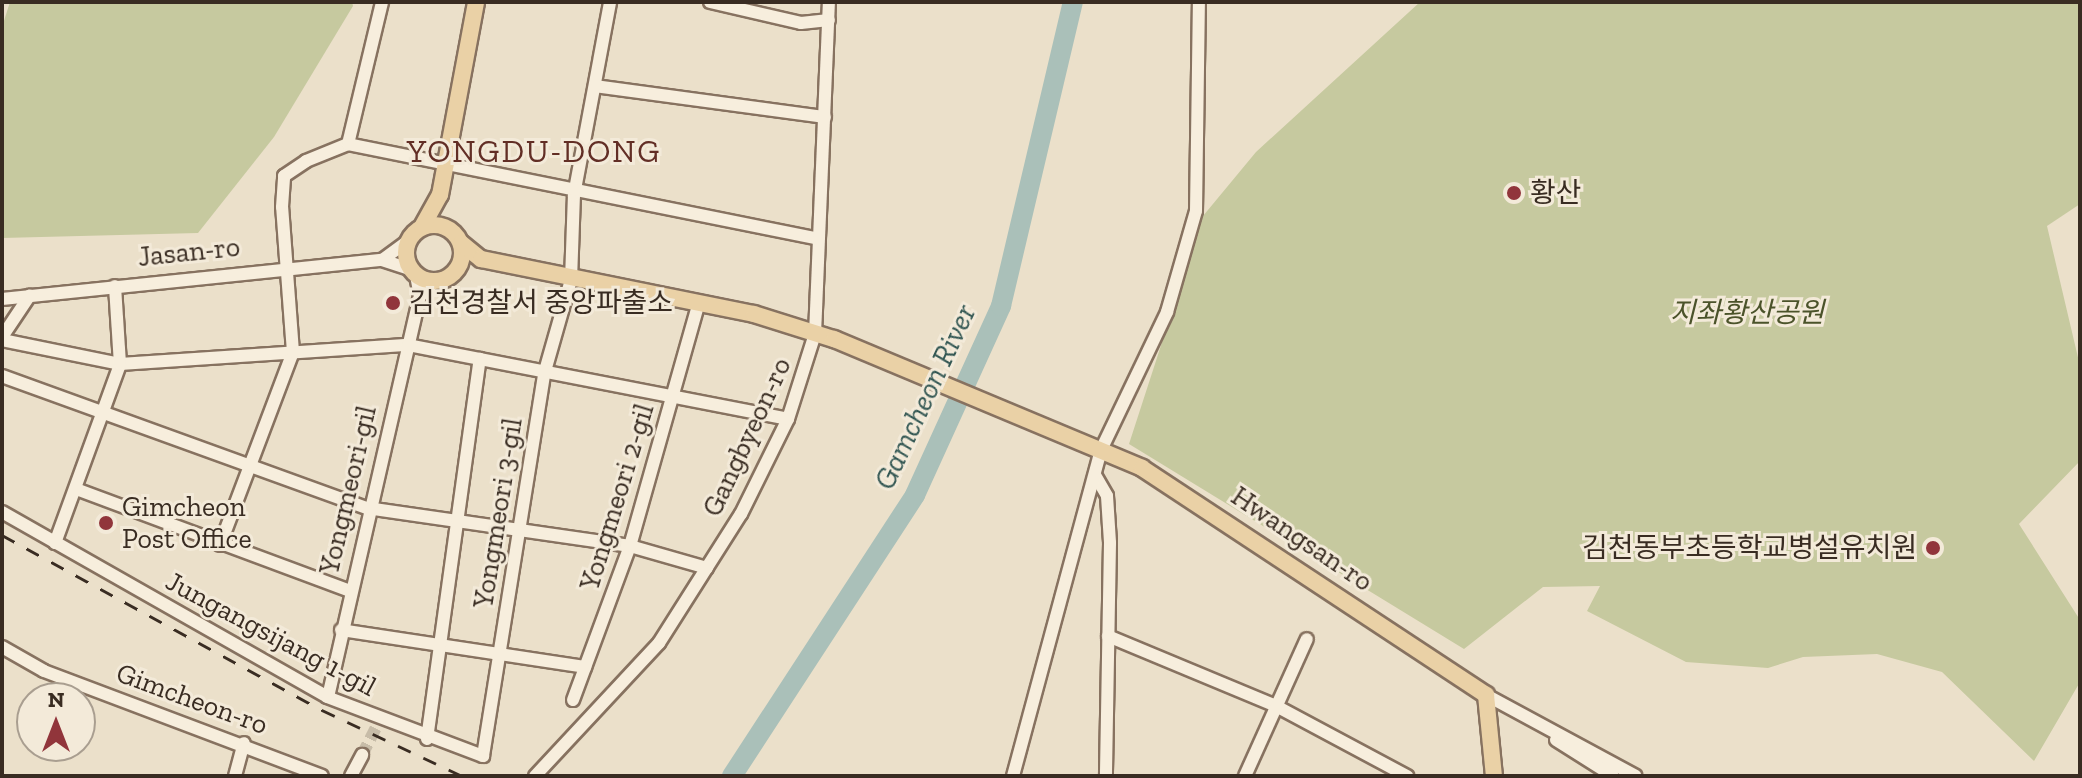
<!DOCTYPE html>
<html>
<head>
<meta charset="utf-8">
<style>
  body { margin:0 }
  #map { position:relative; width:2082px; height:778px; overflow:hidden; background:#ebe0ca; font-family:"Zilla Slab","Noto Sans KR",serif }
  div>[style] { position:absolute }
  .green>* { inset:0; background:#c6c99f }
  .river>* { height:20px; margin:-10px; padding:0 10px; transform-origin:10px; border-radius:10px; background:#aac0b9 }
  .minor-tunnel>* { height:12px; margin-top:-6px; transform-origin:0; background:repeating-linear-gradient(90deg,#c7bca8 0 12px,transparent 0 18px) }
  .roads { filter:drop-shadow(2px 0 #877260) drop-shadow(-2px 0 #877260) drop-shadow(0 2px #877260) drop-shadow(0 -2px #877260) }
  .minor>* { height:12px; margin:-6px; padding:0 6px; transform-origin:6px; border-radius:6px; background:#f7eedd }
  .major>* { height:16px; margin:-8px; padding:0 8px; transform-origin:8px; border-radius:8px; background:#ead1a6 }
  .major>.ring { margin:-8px; padding:0; box-sizing:content-box; background:none; border:16px solid #ead1a6; border-radius:50% }
  .rail>* { height:3px; margin-top:-1.5px; transform-origin:0; background:repeating-linear-gradient(90deg,#392c22 0 14px,transparent 0 28px) }
  .dots>* { width:22px; height:22px; translate:-50% -50%; box-sizing:border-box; border:4px solid #f3ead9; border-radius:50% }
  span { translate:-50% -50%; white-space:nowrap; text-align:center; line-height:1.15; -webkit-text-stroke:6px #f3ead9; paint-order:stroke }
  .poi-label { font-size:28px; color:#392c22 }
  .left { translate:0 -50%; text-align:left }
  .right { translate:-100% -50%; text-align:right }
  .street-label { font-size:28px; color:#392c22 }
  .park-label { font-size:28px; color:#4b532a; font-style:italic }
  .water-label { font-size:30px; color:#335753; font-style:italic }
  .quarter-label { font-size:32px; color:#622e25; letter-spacing:2px }
  .frame { position:absolute; inset:0; border:4px solid #392c22; pointer-events:none }
  .north { position:absolute; left:16px; top:682px; width:80px; height:80px; box-sizing:border-box; background:#f3ead9; border:2px solid #a99e90; border-radius:50%; rotate:0deg; font-size:22px; font-weight:700; line-height:32px; text-align:center; color:#392c22 }
  .north::after { content:''; display:block; margin:auto; width:28px; height:36px; background:#91353b; clip-path:polygon(50% 0,100% 100%,50% 72%,0 100%) }
</style>
</head>
<body>
<div id="map">
  <div class="green">
    <i style="clip-path:polygon(10px 2px,352px 2px,353px 6px,274px 137px,198px 233px,2px 238px,2px 27px)"></i>
    <i style="clip-path:polygon(1420px 2px,2080px 2px,2080px 204px,2047px 226px,2080px 366px,2080px 461px,2019px 524px,2080px 620px,2080px 682px,2034px 761px,1942px 672px,1877px 654px,1803px 657px,1768px 668px,1686px 662px,1587px 611px,1600px 586px,1543px 587px,1464px 649px,1129px 444px,1203px 216px,1256px 152px)"></i>
  </div>
  <div class="river">
    <i style="left:732px;top:776px;width:335px;rotate:-56.9deg"></i>
    <i style="left:915px;top:495px;width:208px;rotate:-65.5deg"></i>
    <i style="left:1001px;top:306px;width:312px;rotate:-76.7deg"></i>
  </div>
  <div class="minor-tunnel">
    <i style="left:362px;top:755px;width:30px;rotate:-63deg"></i>
  </div>
  <div class="roads">
    <div class="minor">
      <i style="left:710px;top:2px;width:93px;rotate:13deg"></i>
      <i style="left:801px;top:23px;width:28px;rotate:-6deg"></i>
      <i style="left:595px;top:86px;width:232px;rotate:7.7deg"></i>
      <i style="left:348px;top:144px;width:146px;rotate:-76.5deg"></i>
      <i style="left:382px;top:260px;width:32px;rotate:-36deg"></i>
      <i style="left:420px;top:296px;width:20px;rotate:-45deg"></i>
      <i style="left:2px;top:299px;width:382px;rotate:-5.9deg"></i>
      <i style="left:382px;top:260px;width:29px;rotate:18deg"></i>
      <i style="left:2px;top:337px;width:50px;rotate:-56.3deg"></i>
      <i style="left:2px;top:340px;width:120px;rotate:11.5deg"></i>
      <i style="left:120px;top:364px;width:289px;rotate:-3.8deg"></i>
      <i style="left:408px;top:345px;width:387px;rotate:11deg"></i>
      <i style="left:2px;top:376px;width:388px;rotate:19.9deg"></i>
      <i style="left:367px;top:508px;width:266px;rotate:8.2deg"></i>
      <i style="left:630px;top:546px;width:80px;rotate:15.9deg"></i>
      <i style="left:1095px;top:475px;width:24px;rotate:60deg"></i>
      <i style="left:1107px;top:496px;width:47px;rotate:86.3deg"></i>
      <i style="left:1110px;top:543px;width:233px;rotate:91deg"></i>
      <i style="left:76px;top:489px;width:290px;rotate:20.4deg"></i>
      <i style="left:2px;top:512px;width:374px;rotate:29.6deg"></i>
      <i style="left:327px;top:697px;width:167px;rotate:20.7deg"></i>
      <i style="left:483px;top:756px;width:390px;rotate:-80.9deg"></i>
      <i style="left:545px;top:371px;width:95px;rotate:-74.1deg"></i>
      <i style="left:571px;top:280px;width:85px;rotate:-88deg"></i>
      <i style="left:574px;top:195px;width:196px;rotate:-79.4deg"></i>
      <i style="left:55px;top:543px;width:190px;rotate:-70deg"></i>
      <i style="left:120px;top:364px;width:78px;rotate:-93.7deg"></i>
      <i style="left:220px;top:545px;width:206px;rotate:-69.3deg"></i>
      <i style="left:293px;top:352px;width:145px;rotate:-94.3deg"></i>
      <i style="left:282px;top:207px;width:31px;rotate:-86deg"></i>
      <i style="left:284px;top:176px;width:27px;rotate:-34deg"></i>
      <i style="left:306px;top:161px;width:45px;rotate:-22deg"></i>
      <i style="left:348px;top:144px;width:477px;rotate:11.4deg"></i>
      <i style="left:341px;top:630px;width:247px;rotate:8.6deg"></i>
      <i style="left:1108px;top:636px;width:182px;rotate:22.6deg"></i>
      <i style="left:1276px;top:706px;width:149px;rotate:28.1deg"></i>
      <i style="left:2px;top:647px;width:48px;rotate:29.7deg"></i>
      <i style="left:44px;top:671px;width:297px;rotate:20.7deg"></i>
      <i style="left:1486px;top:695px;width:170px;rotate:28.4deg"></i>
      <i style="left:328px;top:697px;width:411px;rotate:-77.1deg"></i>
      <i style="left:420px;top:296px;width:20px;rotate:-101deg"></i>
      <i style="left:573px;top:700px;width:164px;rotate:-69.7deg"></i>
      <i style="left:630px;top:546px;width:250px;rotate:-74.2deg"></i>
      <i style="left:427px;top:739px;width:384px;rotate:-82.1deg"></i>
      <i style="left:1556px;top:740px;width:67px;rotate:32.3deg"></i>
      <i style="left:235px;top:776px;width:34px;rotate:-75deg"></i>
      <i style="left:351px;top:776px;width:24px;rotate:-62deg"></i>
      <i style="left:535px;top:776px;width:182px;rotate:-47deg"></i>
      <i style="left:659px;top:643px;width:153px;rotate:-57.6deg"></i>
      <i style="left:741px;top:514px;width:106px;rotate:-63.7deg"></i>
      <i style="left:788px;top:419px;width:89px;rotate:-72.4deg"></i>
      <i style="left:815px;top:334px;width:332px;rotate:-87.6deg"></i>
      <i style="left:1013px;top:776px;width:338px;rotate:-74.9deg"></i>
      <i style="left:1101px;top:450px;width:153px;rotate:-64.4deg"></i>
      <i style="left:1167px;top:312px;width:105px;rotate:-74deg"></i>
      <i style="left:1196px;top:211px;width:209px;rotate:-89.2deg"></i>
      <i style="left:1245px;top:776px;width:150px;rotate:-65.7deg"></i>
    </div>
    <div class="major">
      <i class="ring" style="left:406px;top:225px;width:40px;height:40px"></i>
      <i style="left:422px;top:227px;width:37px;rotate:-61deg"></i>
      <i style="left:440px;top:195px;width:196px;rotate:-79.4deg"></i>
      <i style="left:461px;top:243px;width:26px;rotate:39deg"></i>
      <i style="left:481px;top:259px;width:278px;rotate:11.4deg"></i>
      <i style="left:754px;top:314px;width:84px;rotate:17.4deg"></i>
      <i style="left:834px;top:339px;width:334px;rotate:22.7deg"></i>
      <i style="left:1142px;top:468px;width:412px;rotate:33.4deg"></i>
      <i style="left:1486px;top:695px;width:81px;rotate:84.4deg"></i>
    </div>
  </div>
  <div class="rail">
    <i style="left:2px;top:535px;width:365px;rotate:28.7deg"></i>
    <i style="left:322px;top:710px;width:155px;rotate:25.2deg"></i>
  </div>
  <div class="dots">
    <i style="left:1514px;top:193px;background:#91353b"></i>
    <i style="left:393px;top:303px;background:#91353b"></i>
    <i style="left:106px;top:523px;background:#91353b"></i>
    <i style="left:1933px;top:548px;background:#91353b"></i>
  </div>
  <div class="poi-label">
    <span class="left" style="left:1530px;top:193px">황산</span>
    <span class="left" style="left:409px;top:303px">김천경찰서 중앙파출소</span>
    <span class="left" style="left:122px;top:523px">Gimcheon<br>Post Office</span>
    <span class="right" style="left:1917px;top:548px">김천동부초등학교병설유치원</span>
  </div>
  <div class="street-label">
    <span style="left:189px;top:252px;rotate:-6deg">Jasan-ro</span>
    <span style="left:747px;top:437px;rotate:-65deg">Gangbyeon-ro</span>
    <span style="left:348px;top:490px;rotate:-77deg">Yongmeori-gil</span>
    <span style="left:617px;top:497px;rotate:-73deg">Yongmeori 2-gil</span>
    <span style="left:498px;top:513px;rotate:-81deg">Yongmeori 3-gil</span>
    <span style="left:1302px;top:539px;rotate:34deg">Hwangsan-ro</span>
    <span style="left:271px;top:634px;rotate:28deg">Jungangsijang 1-gil</span>
    <span style="left:192px;top:699px;rotate:20deg">Gimcheon-ro</span>
  </div>
  <div class="park-label">
    <span style="left:1747px;top:313px">지좌황산공원</span>
  </div>
  <div class="water-label">
    <span style="left:925px;top:397px;rotate:-65deg">Gamcheon River</span>
  </div>
  <div class="quarter-label">
    <span style="left:534px;top:151px">YONGDU-DONG</span>
  </div>
  <div class="frame"></div>
  <div class="north">N</div>
</div>
</body>
</html>
